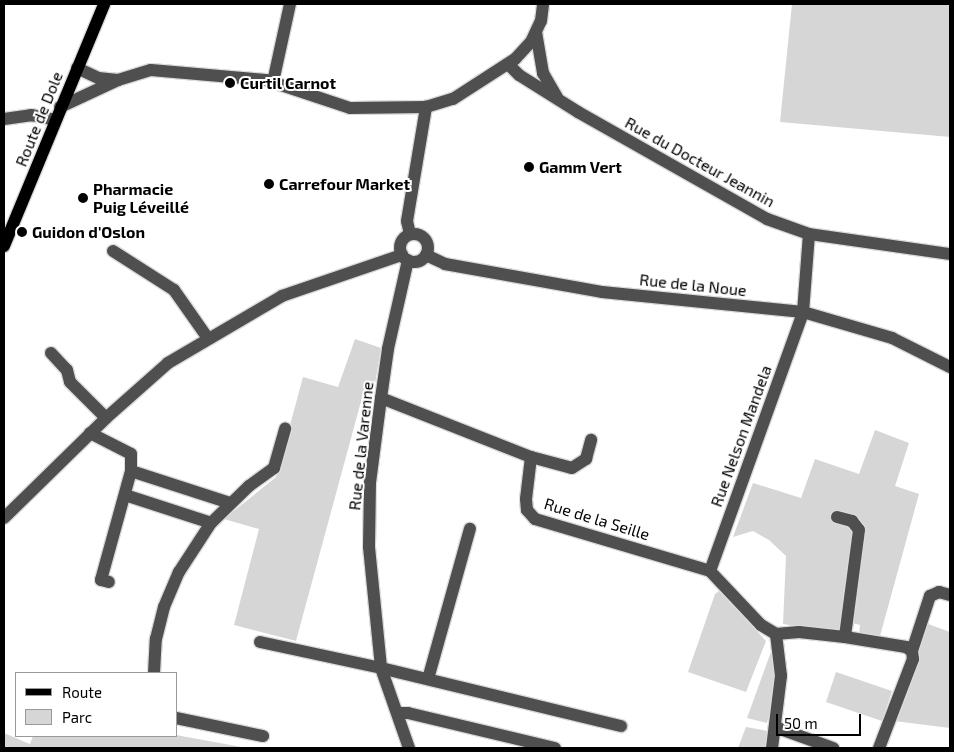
<!DOCTYPE html>
<html>
<head>
<meta charset="utf-8">
<style>
  body { margin:0 }
  #map { position:relative; width:954px; height:752px; overflow:hidden; background:#fff; font-family:"Exo 2",sans-serif }
  div>[style] { position:absolute }
  .green>* { inset:0; background:#d6d6d6 }
  .roads { filter:drop-shadow(1px 0 #dbdbdb) drop-shadow(-1px 0 #dbdbdb) drop-shadow(0 1px #dbdbdb) drop-shadow(0 -1px #dbdbdb) }
  .minor>* { height:12px; margin:-6px; padding:0 6px; transform-origin:6px; border-radius:6px; background:#4f4f4f }
  .minor>.ring { margin:-6px; padding:0; box-sizing:content-box; background:none; border:12px solid #4f4f4f; border-radius:50% }
  .major>* { height:12px; margin:-6px; padding:0 6px; transform-origin:6px; border-radius:6px; background:#000 }
  .dots>* { width:14px; height:14px; translate:-50% -50%; box-sizing:border-box; border:2px solid #fff; border-radius:50% }
  span { translate:-50% -50%; white-space:nowrap; text-align:center; line-height:1.15; -webkit-text-stroke:4px #fff; paint-order:stroke }
  .poi-label { font-size:16px; color:#000; font-weight:700 }
  .left { translate:0 -50%; text-align:left }
  .street-label { font-size:16px; color:#000 }
  .frame { position:absolute; inset:0; border:5px solid #000; pointer-events:none }
  .legend { position:absolute; left:15px; top:672px; width:162px; height:65px; box-sizing:border-box; background:#fff; border:1px solid #999; margin:0; padding:6px 9px; list-style:none; font-size:15px; color:#000 }
  .legend li { display:flex; align-items:center; gap:10px; height:25px }
  .legend b { width:25px; border:1px solid #999 }
  .scale { position:absolute; left:776px; top:714px; width:85px; height:22px; box-sizing:border-box; border:2px solid #000; border-top:0; padding-left:6px; font-size:15px; line-height:18px; white-space:nowrap; color:#000; -webkit-text-stroke:4px #fff; paint-order:stroke }
</style>
</head>
<body>
<div id="map">
  <div class="green">
    <i style="clip-path:polygon(792px 4px,950px 4px,950px 137px,780px 122px)"></i>
    <i style="clip-path:polygon(355px 339px,381px 348px,373px 396px,363px 394px,296px 641px,234px 625px,259px 529px,224px 519px,276px 477px,303px 377px,338px 387px)"></i>
    <i style="clip-path:polygon(875px 430px,909px 443px,895px 486px,919px 494px,880px 636px,859px 634px,860px 625px,852px 623px,863px 530px,847px 523px,855px 531px,839px 632px,783px 624px,786px 556px,769px 540px,753px 531px,733px 537px,753px 483px,801px 498px,815px 459px,859px 474px)"></i>
    <i style="clip-path:polygon(719px 591px,766px 641px,746px 692px,688px 672px,715px 594px)"></i>
    <i style="clip-path:polygon(928px 624px,950px 632px,950px 728px,894px 721px)"></i>
    <i style="clip-path:polygon(772px 649px,777px 687px,767px 723px,747px 718px)"></i>
    <i style="clip-path:polygon(836px 672px,892px 691px,882px 721px,826px 702px)"></i>
    <i style="clip-path:polygon(746px 727px,768px 731px,765px 748px,738px 748px)"></i>
    <i style="clip-path:polygon(4px 733px,30px 744px,33px 736px,176px 735px,247px 748px,4px 748px)"></i>
  </div>
  <div class="roads">
    <div class="minor">
      <i style="left:536px;top:32px;width:42px;rotate:80.3deg"></i>
      <i style="left:543px;top:73px;width:28px;rotate:60deg"></i>
      <i style="left:508px;top:64px;width:16px;rotate:45deg"></i>
      <i style="left:519px;top:75px;width:70px;rotate:32.1deg"></i>
      <i style="left:578px;top:112px;width:217px;rotate:29.5deg"></i>
      <i style="left:767px;top:219px;width:45px;rotate:19.7deg"></i>
      <i style="left:809px;top:234px;width:142px;rotate:8.1deg"></i>
      <i style="left:77px;top:68px;width:23px;rotate:25deg"></i>
      <i style="left:98px;top:78px;width:20px;rotate:6deg"></i>
      <i style="left:273px;top:82px;width:80px;rotate:-77.7deg"></i>
      <i style="left:60px;top:107px;width:64px;rotate:-25deg"></i>
      <i style="left:118px;top:80px;width:34px;rotate:-17deg"></i>
      <i style="left:151px;top:70px;width:115px;rotate:5deg"></i>
      <i style="left:266px;top:80px;width:89px;rotate:18.4deg"></i>
      <i style="left:350px;top:108px;width:76px;rotate:-0.8deg"></i>
      <i style="left:426px;top:107px;width:28px;rotate:-17deg"></i>
      <i style="left:453px;top:99px;width:74px;rotate:-32.8deg"></i>
      <i style="left:515px;top:59px;width:23px;rotate:-47deg"></i>
      <i style="left:531px;top:42px;width:23px;rotate:-65deg"></i>
      <i style="left:541px;top:21px;width:17px;rotate:-83deg"></i>
      <i style="left:4px;top:119px;width:27px;rotate:-8deg"></i>
      <i style="left:31px;top:115px;width:25px;rotate:11deg"></i>
      <i style="left:410px;top:234px;width:13px;rotate:-103deg"></i>
      <i style="left:407px;top:221px;width:116px;rotate:-80.5deg"></i>
      <i class="ring" style="left:400px;top:234px;width:16px;height:16px"></i>
      <i style="left:113px;top:251px;width:72px;rotate:32.6deg"></i>
      <i style="left:174px;top:290px;width:57px;rotate:54.9deg"></i>
      <i style="left:426px;top:255px;width:21px;rotate:25deg"></i>
      <i style="left:445px;top:264px;width:159px;rotate:10.1deg"></i>
      <i style="left:602px;top:292px;width:202px;rotate:5.7deg"></i>
      <i style="left:803px;top:312px;width:93px;rotate:16.3deg"></i>
      <i style="left:892px;top:338px;width:65px;rotate:26.6deg"></i>
      <i style="left:408px;top:260px;width:91px;rotate:102.7deg"></i>
      <i style="left:388px;top:349px;width:49px;rotate:98.1deg"></i>
      <i style="left:381px;top:398px;width:86px;rotate:97.4deg"></i>
      <i style="left:370px;top:483px;width:64px;rotate:90.9deg"></i>
      <i style="left:369px;top:547px;width:122px;rotate:84.3deg"></i>
      <i style="left:381px;top:668px;width:85px;rotate:70.7deg"></i>
      <i style="left:51px;top:353px;width:23px;rotate:47deg"></i>
      <i style="left:67px;top:370px;width:12px;rotate:76deg"></i>
      <i style="left:70px;top:382px;width:51px;rotate:45deg"></i>
      <i style="left:381px;top:398px;width:161px;rotate:21.5deg"></i>
      <i style="left:531px;top:457px;width:42px;rotate:15deg"></i>
      <i style="left:572px;top:468px;width:17px;rotate:-33deg"></i>
      <i style="left:586px;top:459px;width:20px;rotate:-75deg"></i>
      <i style="left:90px;top:433px;width:46px;rotate:27.1deg"></i>
      <i style="left:131px;top:454px;width:17px;rotate:90deg"></i>
      <i style="left:131px;top:471px;width:113px;rotate:105.4deg"></i>
      <i style="left:101px;top:580px;width:8px;rotate:14deg"></i>
      <i style="left:531px;top:457px;width:42px;rotate:96.8deg"></i>
      <i style="left:526px;top:499px;width:11px;rotate:85deg"></i>
      <i style="left:527px;top:510px;width:12px;rotate:48deg"></i>
      <i style="left:535px;top:519px;width:183px;rotate:16.5deg"></i>
      <i style="left:710px;top:571px;width:74px;rotate:46.6deg"></i>
      <i style="left:761px;top:625px;width:17px;rotate:31deg"></i>
      <i style="left:131px;top:471px;width:104px;rotate:17.9deg"></i>
      <i style="left:125px;top:495px;width:90px;rotate:18deg"></i>
      <i style="left:837px;top:517px;width:16px;rotate:15deg"></i>
      <i style="left:852px;top:521px;width:11px;rotate:52deg"></i>
      <i style="left:859px;top:530px;width:108px;rotate:97.5deg"></i>
      <i style="left:4px;top:518px;width:143px;rotate:-44.4deg"></i>
      <i style="left:106px;top:418px;width:83px;rotate:-41.6deg"></i>
      <i style="left:168px;top:363px;width:132px;rotate:-30.4deg"></i>
      <i style="left:282px;top:296px;width:127px;rotate:-18.9deg"></i>
      <i style="left:710px;top:571px;width:275px;rotate:-70.2deg"></i>
      <i style="left:803px;top:312px;width:78px;rotate:-85.6deg"></i>
      <i style="left:776px;top:634px;width:23px;rotate:-5deg"></i>
      <i style="left:799px;top:632px;width:46px;rotate:6.2deg"></i>
      <i style="left:845px;top:637px;width:62px;rotate:9.3deg"></i>
      <i style="left:906px;top:647px;width:7px;rotate:34deg"></i>
      <i style="left:912px;top:651px;width:8px;rotate:83deg"></i>
      <i style="left:913px;top:659px;width:95px;rotate:110.9deg"></i>
      <i style="left:260px;top:642px;width:124px;rotate:12.1deg"></i>
      <i style="left:381px;top:668px;width:247px;rotate:13.6deg"></i>
      <i style="left:912px;top:651px;width:58px;rotate:-71.9deg"></i>
      <i style="left:930px;top:596px;width:10px;rotate:-24deg"></i>
      <i style="left:939px;top:592px;width:11px;rotate:15deg"></i>
      <i style="left:154px;top:673px;width:34px;rotate:-87deg"></i>
      <i style="left:156px;top:639px;width:33px;rotate:-76deg"></i>
      <i style="left:164px;top:607px;width:38px;rotate:-67deg"></i>
      <i style="left:179px;top:572px;width:59px;rotate:-56.9deg"></i>
      <i style="left:211px;top:523px;width:53px;rotate:-44.2deg"></i>
      <i style="left:249px;top:486px;width:31px;rotate:-36deg"></i>
      <i style="left:274px;top:468px;width:41px;rotate:-74.2deg"></i>
      <i style="left:428px;top:679px;width:156px;rotate:-74.4deg"></i>
      <i style="left:398px;top:713px;width:10px"></i>
      <i style="left:408px;top:713px;width:151px;rotate:13.4deg"></i>
      <i style="left:176px;top:718px;width:89px;rotate:11.7deg"></i>
      <i style="left:775px;top:727px;width:62px;rotate:19.9deg"></i>
      <i style="left:772px;top:748px;width:73px;rotate:-82.9deg"></i>
      <i style="left:781px;top:676px;width:42px;rotate:-96.8deg"></i>
    </div>
    <div class="major">
      <i style="left:4px;top:246px;width:262px;rotate:-67.5deg"></i>
    </div>
  </div>
  <div class="dots">
    <i style="left:230px;top:83px;background:#000"></i>
    <i style="left:529px;top:167px;background:#000"></i>
    <i style="left:269px;top:184px;background:#000"></i>
    <i style="left:83px;top:198px;background:#000"></i>
    <i style="left:22px;top:232px;background:#000"></i>
  </div>
  <div class="poi-label">
    <span class="left" style="left:240px;top:83px">Curtil Carnot</span>
    <span class="left" style="left:539px;top:167px">Gamm Vert</span>
    <span class="left" style="left:279px;top:184px">Carrefour Market</span>
    <span class="left" style="left:93px;top:198px">Pharmacie<br>Puig Léveillé</span>
    <span class="left" style="left:32px;top:232px">Guidon d'Oslon</span>
  </div>
  <div class="street-label">
    <span style="left:39px;top:119px;rotate:-68deg">Route de Dole</span>
    <span style="left:700px;top:162px;rotate:29deg">Rue du Docteur Jeannin</span>
    <span style="left:693px;top:285px;rotate:6deg">Rue de la Noue</span>
    <span style="left:741px;top:436px;rotate:-70deg">Rue Nelson Mandela</span>
    <span style="left:361px;top:446px;rotate:-84deg">Rue de la Varenne</span>
    <span style="left:597px;top:519px;rotate:17deg">Rue de la Seille</span>
  </div>
  <div class="frame"></div>
  <ul class="legend">
  <li><b style="height:6px;background:#000"></b>Route</li>
  <li><b style="height:14px;background:#d6d6d6"></b>Parc</li>
  </ul>
  <div class="scale">50 m</div>
</div>
</body>
</html>
